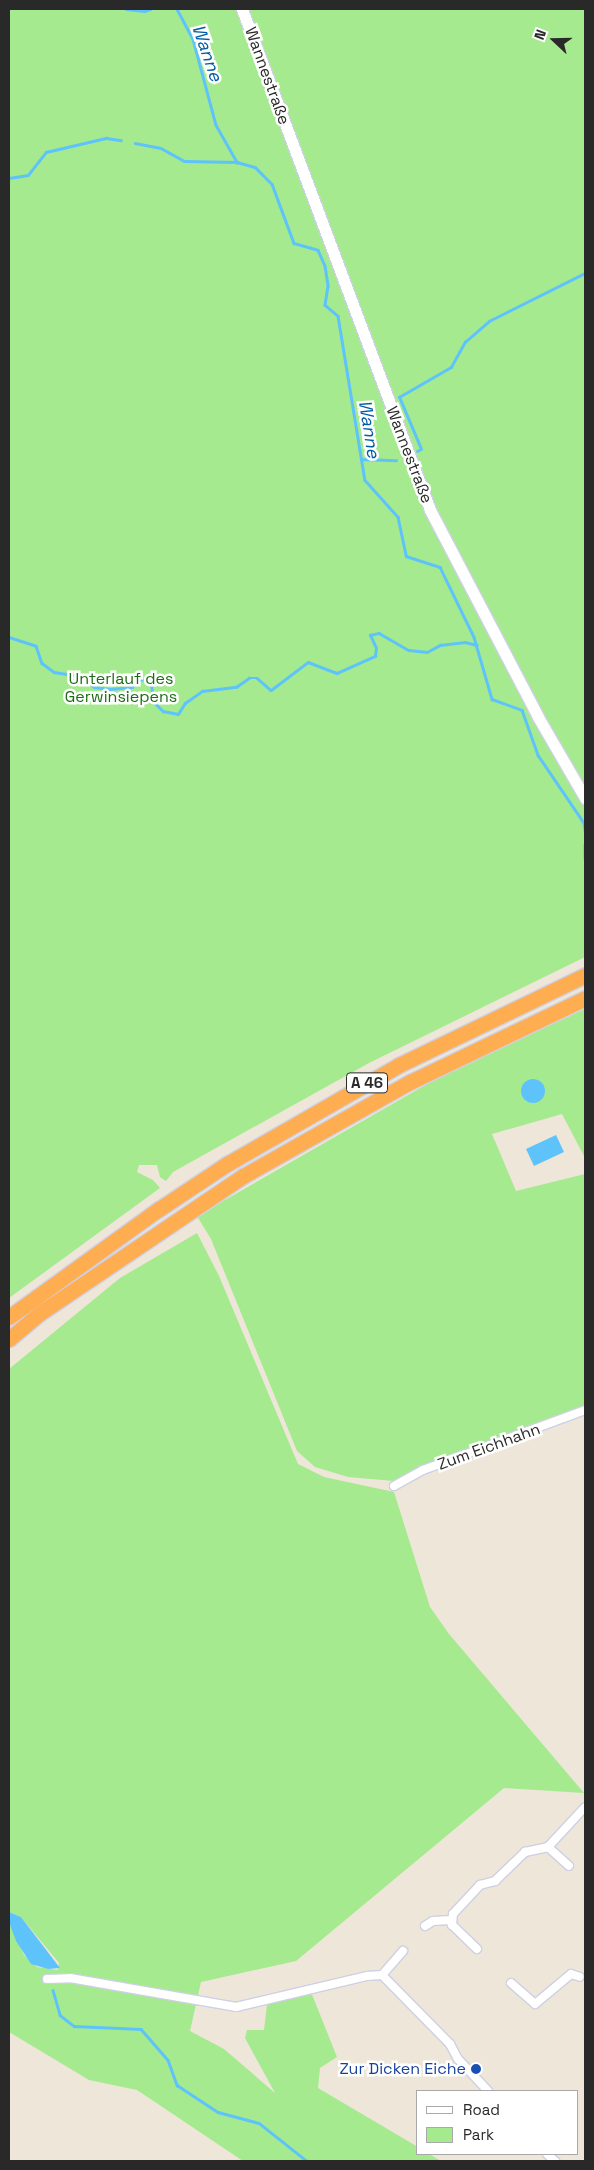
<!DOCTYPE html>
<html>
<head>
<meta charset="utf-8">
<style>
  body { margin:0 }
  #map { position:relative; width:594px; height:2170px; overflow:hidden; background:#ede6d9; font-family:"Space Grotesk",sans-serif }
  div>[style] { position:absolute }
  .green>* { inset:0; background:#a5ea8f }
  .water>* { inset:0; background:#5fc3fb }
  .round { border-radius:50% }
  .stream>* { height:2.5px; margin:-1.25px; padding:0 1.25px; transform-origin:1.25px; border-radius:1.25px; background:#5fc3fb }
  .roads { filter:drop-shadow(1px 0 #ced0e4) drop-shadow(-1px 0 #ced0e4) drop-shadow(0 1px #ced0e4) drop-shadow(0 -1px #ced0e4) }
  .street>* { height:8px; margin:-4px; padding:0 4px; transform-origin:4px; border-radius:4px; background:#fff }
  .secondary>* { height:11px; margin:-5.5px; padding:0 5.5px; transform-origin:5.5px; border-radius:5.5px; background:#fff }
  .highway>* { height:15px; margin:-7.5px; padding:0 7.5px; transform-origin:7.5px; border-radius:7.5px; background:#ffad51 }
  .dots>* { width:14px; height:14px; translate:-50% -50%; box-sizing:border-box; border:2px solid #fff; border-radius:50% }
  span { translate:-50% -50%; white-space:nowrap; text-align:center; line-height:1.15; -webkit-text-stroke:5px #fff; paint-order:stroke }
  .shield-label span { padding:1px 4px; background:#fff; border:1px solid; border-radius:4px; -webkit-text-stroke-width:0 }
  .shield-label { font-size:15px; color:#292929; font-weight:700 }
  .street-label { font-size:16px; color:#292929 }
  .park-label { font-size:16px; color:#1c6d12 }
  .transit-label { font-size:16px; color:#164399 }
  .right { translate:-100% -50%; text-align:right }
  .water-label { font-size:18px; color:#005ca5; font-style:italic }
  .frame { position:absolute; inset:0; border:10px solid #292929; pointer-events:none }
  .legend { position:absolute; left:416px; top:2090px; width:162px; height:65px; box-sizing:border-box; background:#fff; border:1px solid #a9a9a9; margin:0; padding:6px 9px; list-style:none; font-size:15px; color:#292929 }
  .legend li { display:flex; align-items:center; gap:10px; height:25px }
  .legend b { width:25px; border:1px solid #a9a9a9 }
  .north { position:absolute; left:529px; top:15px; width:50px; height:50px; -webkit-text-stroke:4px #fff; paint-order:stroke; rotate:291deg; font-size:14px; font-weight:700; line-height:20px; text-align:center; color:#292929 }
  .north::after { content:''; display:block; margin:auto; width:18px; height:22px; background:#292929; clip-path:polygon(50% 0,100% 100%,50% 72%,0 100%) }
</style>
</head>
<body>
<div id="map">
  <div class="green">
    <i style="clip-path:polygon(9px 9px,585px 9px,585px 957px,369px 1063px,173px 1172px,166px 1181px,160px 1177px,157px 1165px,139px 1165px,137px 1172px,153px 1180px,160px 1188px,9px 1298px)"></i>
    <i style="clip-path:polygon(585px 1009px,585px 1158px,562px 1114px,492px 1134px,516px 1191px,585px 1174px,585px 1408px,394px 1481px,348px 1477px,315px 1467px,297px 1451px,211px 1239px,197px 1216px,443px 1075px)"></i>
    <i style="clip-path:polygon(197px 1233px,219px 1276px,298px 1464px,324px 1477px,394px 1492px,430px 1607px,449px 1634px,584px 1793px,504px 1788px,296px 1961px,201px 1982px,190px 2031px,224px 2049px,275px 2093px,245px 2038px,247px 2030px,264px 2030px,267px 2005px,311px 1992px,337px 2057px,320px 2068px,318px 2088px,418px 2147px,418px 2154px,429px 2154px,441px 2161px,243px 2161px,137px 2090px,89px 2080px,9px 2032px,9px 1922px,24px 1955px,37px 1967px,58px 1970px,59px 1963px,21px 1917px,9px 1912px,9px 1369px,120px 1278px)"></i>
  </div>
  <div class="water">
    <i class="round" style="left:521px;top:1079px;width:24px;height:24px"></i>
    <i style="clip-path:polygon(556px 1135px,564px 1152px,534px 1166px,526px 1149px)"></i>
    <i style="clip-path:polygon(9px 1912px,21px 1917px,60px 1968px,48px 1969px,31px 1964px,16px 1941px,9px 1922px)"></i>
  </div>
  <div class="stream">
    <i style="left:126px;top:9px;width:18px;rotate:6deg"></i>
    <i style="left:144px;top:11px;width:7px;rotate:-16deg"></i>
    <i style="left:177px;top:9px;width:34px;rotate:62deg"></i>
    <i style="left:193px;top:39px;width:89px;rotate:75deg"></i>
    <i style="left:216px;top:125px;width:43px;rotate:60.4deg"></i>
    <i style="left:237px;top:162px;width:19px;rotate:16deg"></i>
    <i style="left:255px;top:167px;width:24px;rotate:45deg"></i>
    <i style="left:272px;top:184px;width:63px;rotate:69.6deg"></i>
    <i style="left:294px;top:243px;width:25px;rotate:16deg"></i>
    <i style="left:318px;top:250px;width:17px;rotate:66deg"></i>
    <i style="left:325px;top:266px;width:20px;rotate:81deg"></i>
    <i style="left:328px;top:286px;width:19px;rotate:99deg"></i>
    <i style="left:325px;top:305px;width:17px;rotate:40deg"></i>
    <i style="left:338px;top:316px;width:166px;rotate:80.7deg"></i>
    <i style="left:365px;top:480px;width:50px;rotate:48.3deg"></i>
    <i style="left:398px;top:517px;width:40px;rotate:78deg"></i>
    <i style="left:406px;top:556px;width:36px;rotate:18deg"></i>
    <i style="left:440px;top:567px;width:78px;rotate:64.1deg"></i>
    <i style="left:474px;top:637px;width:65px;rotate:73.8deg"></i>
    <i style="left:492px;top:699px;width:32px;rotate:20deg"></i>
    <i style="left:522px;top:710px;width:48px;rotate:70.4deg"></i>
    <i style="left:538px;top:755px;width:82px;rotate:55.9deg"></i>
    <i style="left:584px;top:823px;width:7px;rotate:82deg"></i>
    <i style="left:135px;top:143px;width:26px;rotate:11deg"></i>
    <i style="left:161px;top:148px;width:26px;rotate:29deg"></i>
    <i style="left:184px;top:161px;width:53px;rotate:1.1deg"></i>
    <i style="left:9px;top:178px;width:19px;rotate:-9deg"></i>
    <i style="left:28px;top:175px;width:29px;rotate:-52deg"></i>
    <i style="left:46px;top:152px;width:62px;rotate:-13.1deg"></i>
    <i style="left:106px;top:138px;width:15px;rotate:8deg"></i>
    <i style="left:417px;top:451px;width:4px;rotate:-27deg"></i>
    <i style="left:421px;top:449px;width:56px;rotate:-112.9deg"></i>
    <i style="left:399px;top:397px;width:60px;rotate:-30deg"></i>
    <i style="left:451px;top:367px;width:29px;rotate:-61deg"></i>
    <i style="left:465px;top:342px;width:32px;rotate:-41deg"></i>
    <i style="left:489px;top:321px;width:107px;rotate:-26.6deg"></i>
    <i style="left:361px;top:459px;width:35px;rotate:2deg"></i>
    <i style="left:9px;top:637px;width:28px;rotate:18deg"></i>
    <i style="left:36px;top:646px;width:18px;rotate:71deg"></i>
    <i style="left:42px;top:663px;width:15px;rotate:37deg"></i>
    <i style="left:54px;top:672px;width:30px;rotate:9deg"></i>
    <i style="left:84px;top:677px;width:14px;rotate:45deg"></i>
    <i style="left:94px;top:687px;width:16px;rotate:7deg"></i>
    <i style="left:110px;top:689px;width:22px;rotate:-5deg"></i>
    <i style="left:132px;top:687px;width:12px;rotate:-42deg"></i>
    <i style="left:141px;top:679px;width:10px;rotate:17deg"></i>
    <i style="left:151px;top:682px;width:20px;rotate:81deg"></i>
    <i style="left:154px;top:702px;width:13px;rotate:45deg"></i>
    <i style="left:163px;top:711px;width:15px;rotate:11deg"></i>
    <i style="left:178px;top:714px;width:13px;rotate:-58deg"></i>
    <i style="left:185px;top:703px;width:21px;rotate:-35deg"></i>
    <i style="left:202px;top:691px;width:34px;rotate:-7deg"></i>
    <i style="left:236px;top:687px;width:16px;rotate:-35deg"></i>
    <i style="left:249px;top:678px;width:8px"></i>
    <i style="left:257px;top:678px;width:18px;rotate:41deg"></i>
    <i style="left:271px;top:690px;width:46px;rotate:-37.1deg"></i>
    <i style="left:308px;top:662px;width:31px;rotate:21deg"></i>
    <i style="left:337px;top:673px;width:42px;rotate:-24.1deg"></i>
    <i style="left:375px;top:656px;width:8px;rotate:-83deg"></i>
    <i style="left:376px;top:648px;width:14px;rotate:-115deg"></i>
    <i style="left:370px;top:635px;width:9px;rotate:-13deg"></i>
    <i style="left:379px;top:633px;width:34px;rotate:30deg"></i>
    <i style="left:409px;top:650px;width:18px;rotate:6deg"></i>
    <i style="left:427px;top:652px;width:15px;rotate:-28deg"></i>
    <i style="left:440px;top:645px;width:25px;rotate:-7deg"></i>
    <i style="left:465px;top:642px;width:12px;rotate:14deg"></i>
    <i style="left:585px;top:845px;width:13px;rotate:90deg"></i>
    <i style="left:53px;top:1990px;width:26px;rotate:74deg"></i>
    <i style="left:60px;top:2015px;width:18px;rotate:38deg"></i>
    <i style="left:74px;top:2026px;width:67px;rotate:2.6deg"></i>
    <i style="left:141px;top:2029px;width:41px;rotate:48.9deg"></i>
    <i style="left:168px;top:2060px;width:27px;rotate:70deg"></i>
    <i style="left:177px;top:2085px;width:49px;rotate:33.4deg"></i>
    <i style="left:218px;top:2112px;width:42px;rotate:15deg"></i>
    <i style="left:259px;top:2123px;width:61px;rotate:38.4deg"></i>
  </div>
  <div class="roads">
    <div class="street">
      <i style="left:394px;top:1486px;width:33px;rotate:-29deg"></i>
      <i style="left:423px;top:1470px;width:173px;rotate:-20.3deg"></i>
      <i style="left:548px;top:1847px;width:28px;rotate:42deg"></i>
      <i style="left:425px;top:1926px;width:9px;rotate:-32deg"></i>
      <i style="left:433px;top:1921px;width:18px;rotate:-3deg"></i>
      <i style="left:477px;top:1949px;width:35px;rotate:-136deg"></i>
      <i style="left:452px;top:1925px;width:11px;rotate:-85deg"></i>
      <i style="left:453px;top:1914px;width:40px;rotate:-47deg"></i>
      <i style="left:480px;top:1885px;width:16px;rotate:-15deg"></i>
      <i style="left:495px;top:1881px;width:42px;rotate:-44deg"></i>
      <i style="left:525px;top:1852px;width:24px;rotate:-12deg"></i>
      <i style="left:548px;top:1847px;width:54px;rotate:-47.2deg"></i>
      <i style="left:382px;top:1975px;width:32px;rotate:-49deg"></i>
      <i style="left:47px;top:1979px;width:23px;rotate:-2deg"></i>
      <i style="left:70px;top:1978px;width:169px;rotate:9.9deg"></i>
      <i style="left:236px;top:2007px;width:135px;rotate:-13.3deg"></i>
      <i style="left:367px;top:1976px;width:15px;rotate:-4deg"></i>
      <i style="left:382px;top:1975px;width:97px;rotate:45.4deg"></i>
      <i style="left:450px;top:2044px;width:17px;rotate:62deg"></i>
      <i style="left:458px;top:2059px;width:44px;rotate:46.8deg"></i>
      <i style="left:511px;top:1983px;width:32px;rotate:41deg"></i>
      <i style="left:535px;top:2004px;width:47px;rotate:-39.8deg"></i>
      <i style="left:571px;top:1974px;width:9px;rotate:18deg"></i>
      <i style="left:547px;top:2154px;width:11px;rotate:41deg"></i>
    </div>
    <div class="secondary">
      <i style="left:242px;top:9px;width:535px;rotate:69.43deg"></i>
      <i style="left:430px;top:510px;width:233px;rotate:62.4deg"></i>
      <i style="left:538px;top:717px;width:94px;rotate:59.9deg"></i>
    </div>
    <div class="highway">
      <i style="left:9px;top:1317px;width:185px;rotate:-35.8deg"></i>
      <i style="left:159px;top:1209px;width:82px;rotate:-33.5deg"></i>
      <i style="left:227px;top:1164px;width:198px;rotate:-29.9deg"></i>
      <i style="left:399px;top:1065px;width:207px;rotate:-25.8deg"></i>
      <i style="left:9px;top:1339px;width:40px;rotate:-40deg"></i>
      <i style="left:40px;top:1313px;width:245px;rotate:-34deg"></i>
      <i style="left:243px;top:1176px;width:192px;rotate:-29.4deg"></i>
      <i style="left:410px;top:1082px;width:194px;rotate:-25.6deg"></i>
    </div>
  </div>
  <div class="dots">
    <i style="left:476px;top:2069px;background:#1a4fb4"></i>
  </div>
  <div class="shield-label">
    <span style="left:367px;top:1083px">A 46</span>
  </div>
  <div class="street-label">
    <span style="left:267px;top:76px;rotate:70deg">Wannestraße</span>
    <span style="left:409px;top:455px;rotate:69deg">Wannestraße</span>
    <span style="left:489px;top:1447px;rotate:-20deg">Zum Eichhahn</span>
  </div>
  <div class="park-label">
    <span style="left:121px;top:688px">Unterlauf des<br>Gerwinsiepens</span>
  </div>
  <div class="transit-label">
    <span class="right" style="left:466px;top:2069px">Zur Dicken Eiche</span>
  </div>
  <div class="water-label">
    <span style="left:207px;top:53px;rotate:71deg">Wanne</span>
    <span style="left:369px;top:429px;rotate:81deg">Wanne</span>
  </div>
  <div class="frame"></div>
  <ul class="legend">
  <li><b style="height:6px;background:#fff"></b>Road</li>
  <li><b style="height:14px;background:#a5ea8f"></b>Park</li>
  </ul>
  <div class="north">N</div>
</div>
</body>
</html>
